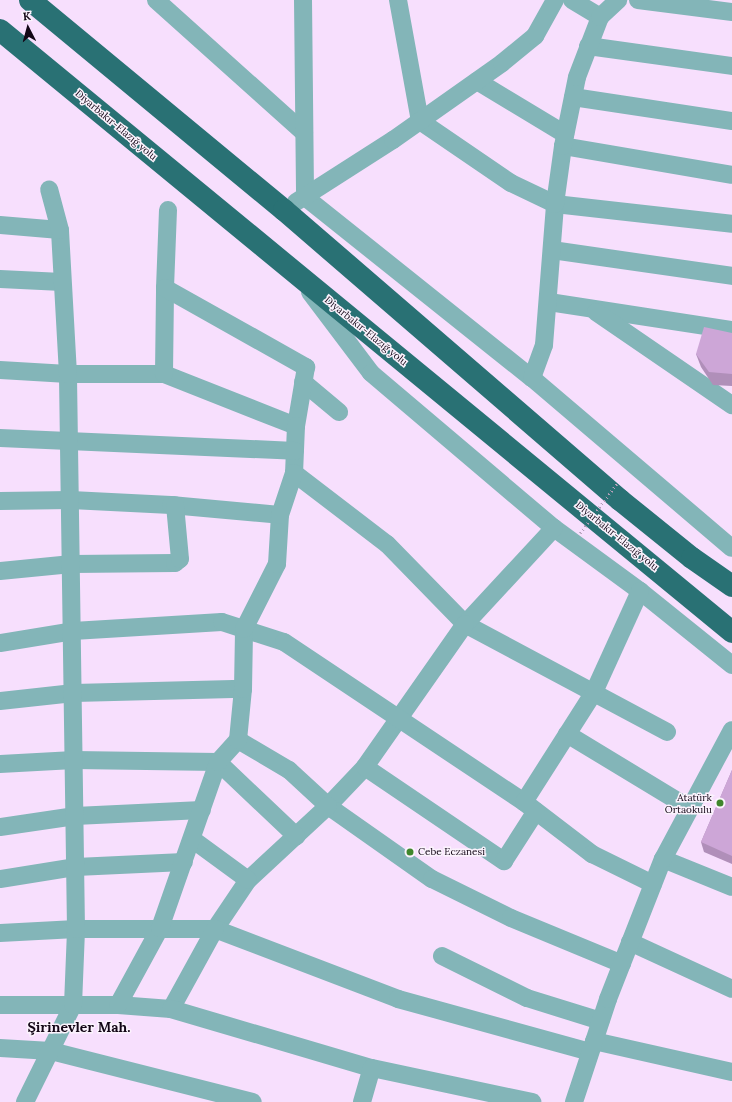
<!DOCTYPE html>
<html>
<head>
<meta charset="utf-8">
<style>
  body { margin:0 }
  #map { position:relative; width:732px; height:1102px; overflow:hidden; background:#f7dffd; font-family:Lora,serif }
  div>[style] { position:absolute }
  .minor>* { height:18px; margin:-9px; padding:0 9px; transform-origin:9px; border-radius:9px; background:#83b5b8 }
  .highway>* { height:22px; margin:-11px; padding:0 11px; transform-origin:11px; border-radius:11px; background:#297174 }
  .path-bridge>* { height:2.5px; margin-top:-1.25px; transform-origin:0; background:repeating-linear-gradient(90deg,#b39eb8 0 1px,transparent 0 4px) }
  .wall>* { inset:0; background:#b08fb9 }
  .building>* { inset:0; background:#cda6d7 }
  .dots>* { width:11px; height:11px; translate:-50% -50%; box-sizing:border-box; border:2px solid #fbf3fd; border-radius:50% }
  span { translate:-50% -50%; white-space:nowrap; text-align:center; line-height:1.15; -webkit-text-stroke:3px #fbf3fd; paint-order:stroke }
  .street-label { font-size:10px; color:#130616 }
  .poi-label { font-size:10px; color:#130616 }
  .right { translate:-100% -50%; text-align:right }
  .left { translate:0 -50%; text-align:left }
  .district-label { font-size:14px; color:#130616; font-weight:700 }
  .north { position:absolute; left:8px; top:8px; width:40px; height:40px; -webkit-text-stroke:3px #fbf3fd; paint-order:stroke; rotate:354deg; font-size:11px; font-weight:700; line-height:16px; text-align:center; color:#130616 }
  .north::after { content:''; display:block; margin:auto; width:14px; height:18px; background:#130616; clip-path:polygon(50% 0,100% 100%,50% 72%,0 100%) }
</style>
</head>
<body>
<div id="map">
  <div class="minor">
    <i style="left:156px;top:0;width:199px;rotate:41.9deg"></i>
    <i style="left:303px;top:0;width:197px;rotate:89.4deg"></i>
    <i style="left:305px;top:197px;width:290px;rotate:38.6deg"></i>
    <i style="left:532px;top:378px;width:262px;rotate:40.4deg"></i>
    <i style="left:398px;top:0;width:123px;rotate:79.7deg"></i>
    <i style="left:420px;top:121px;width:110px;rotate:34.3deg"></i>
    <i style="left:511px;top:183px;width:49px;rotate:25.5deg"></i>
    <i style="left:555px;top:204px;width:178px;rotate:6.4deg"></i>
    <i style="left:572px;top:0;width:33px;rotate:31deg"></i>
    <i style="left:638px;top:0;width:95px;rotate:7.3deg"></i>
    <i style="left:588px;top:46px;width:145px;rotate:7.9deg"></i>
    <i style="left:477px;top:81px;width:103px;rotate:31.1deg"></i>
    <i style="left:573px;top:97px;width:161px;rotate:8.6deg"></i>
    <i style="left:563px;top:146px;width:171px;rotate:9.7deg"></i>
    <i style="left:296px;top:202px;width:115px;rotate:-32.6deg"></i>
    <i style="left:393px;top:140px;width:133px;rotate:-35.2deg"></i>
    <i style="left:502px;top:63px;width:43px;rotate:-39.3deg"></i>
    <i style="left:535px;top:36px;width:41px;rotate:-60.9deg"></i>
    <i style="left:0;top:225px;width:60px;rotate:4.8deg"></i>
    <i style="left:552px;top:250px;width:182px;rotate:8.2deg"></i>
    <i style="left:0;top:279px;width:62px;rotate:2.8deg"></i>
    <i style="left:165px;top:288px;width:78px;rotate:-87.8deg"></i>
    <i style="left:310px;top:292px;width:101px;rotate:53deg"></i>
    <i style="left:371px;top:373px;width:240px;rotate:40.3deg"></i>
    <i style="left:554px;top:528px;width:107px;rotate:36.2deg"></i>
    <i style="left:640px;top:591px;width:118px;rotate:38.8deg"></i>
    <i style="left:549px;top:302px;width:185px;rotate:8.7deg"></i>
    <i style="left:596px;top:312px;width:165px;rotate:34.4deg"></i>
    <i style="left:0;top:370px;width:68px;rotate:3.4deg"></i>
    <i style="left:68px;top:374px;width:96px"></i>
    <i style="left:532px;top:378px;width:35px;rotate:-70deg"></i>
    <i style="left:544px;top:345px;width:141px;rotate:-85.5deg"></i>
    <i style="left:555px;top:204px;width:59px;rotate:-82.1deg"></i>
    <i style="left:563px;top:146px;width:70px;rotate:-78.5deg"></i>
    <i style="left:577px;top:77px;width:64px;rotate:-69deg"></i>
    <i style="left:600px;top:17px;width:25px;rotate:-43deg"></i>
    <i style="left:303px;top:382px;width:47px;rotate:39.8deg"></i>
    <i style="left:296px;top:426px;width:142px;rotate:-158.5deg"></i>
    <i style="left:164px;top:374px;width:86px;rotate:-89.3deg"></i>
    <i style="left:165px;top:288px;width:162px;rotate:29.3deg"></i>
    <i style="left:306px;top:367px;width:60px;rotate:99.6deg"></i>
    <i style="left:296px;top:426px;width:47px;rotate:92.4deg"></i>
    <i style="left:294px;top:473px;width:117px;rotate:37.4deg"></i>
    <i style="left:387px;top:544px;width:112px;rotate:45.7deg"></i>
    <i style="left:465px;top:624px;width:229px;rotate:28.1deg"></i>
    <i style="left:0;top:438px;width:295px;rotate:2.5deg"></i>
    <i style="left:0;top:501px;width:71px;rotate:-0.8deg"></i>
    <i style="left:71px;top:500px;width:100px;rotate:2.9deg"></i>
    <i style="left:171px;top:505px;width:109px;rotate:5.2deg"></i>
    <i style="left:554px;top:528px;width:131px;rotate:132.8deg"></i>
    <i style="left:465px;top:624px;width:174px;rotate:125deg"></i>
    <i style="left:365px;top:767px;width:54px;rotate:133.5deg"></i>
    <i style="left:328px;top:806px;width:127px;rotate:35.1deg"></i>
    <i style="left:432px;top:879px;width:88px;rotate:26.3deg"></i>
    <i style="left:511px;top:918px;width:120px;rotate:22.5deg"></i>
    <i style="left:0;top:571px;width:72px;rotate:-5.6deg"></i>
    <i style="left:72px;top:564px;width:103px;rotate:-0.6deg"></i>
    <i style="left:175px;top:563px;width:6px;rotate:-39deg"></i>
    <i style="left:180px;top:559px;width:54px;rotate:-95.3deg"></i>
    <i style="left:0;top:643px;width:74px;rotate:-9.3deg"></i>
    <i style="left:73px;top:631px;width:149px;rotate:-3.5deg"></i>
    <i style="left:222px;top:622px;width:65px;rotate:17.9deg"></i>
    <i style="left:284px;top:642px;width:288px;rotate:33.7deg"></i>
    <i style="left:524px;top:802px;width:86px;rotate:37.4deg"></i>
    <i style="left:592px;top:854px;width:68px;rotate:26.2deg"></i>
    <i style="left:0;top:701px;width:74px;rotate:-6.2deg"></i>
    <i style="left:74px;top:693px;width:169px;rotate:-1.4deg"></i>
    <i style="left:567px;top:734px;width:143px;rotate:31.2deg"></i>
    <i style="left:238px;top:740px;width:59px;rotate:30.5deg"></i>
    <i style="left:289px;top:770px;width:53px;rotate:42.7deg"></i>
    <i style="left:328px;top:806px;width:109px;rotate:137.2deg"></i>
    <i style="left:248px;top:880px;width:59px;rotate:124deg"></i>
    <i style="left:215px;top:929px;width:196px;rotate:20.9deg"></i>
    <i style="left:398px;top:999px;width:199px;rotate:15.4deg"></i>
    <i style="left:0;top:764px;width:74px;rotate:-3.1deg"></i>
    <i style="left:74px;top:760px;width:144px;rotate:0.8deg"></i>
    <i style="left:218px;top:762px;width:108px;rotate:43.5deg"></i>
    <i style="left:365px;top:767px;width:168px;rotate:34.1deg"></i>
    <i style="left:504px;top:861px;width:59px;rotate:-57.4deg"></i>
    <i style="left:524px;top:802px;width:130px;rotate:-57.5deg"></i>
    <i style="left:594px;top:692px;width:111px;rotate:-65.5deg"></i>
    <i style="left:0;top:827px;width:76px;rotate:-8.3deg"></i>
    <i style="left:75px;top:816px;width:127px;rotate:-2.7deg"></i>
    <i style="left:192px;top:839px;width:69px;rotate:36.2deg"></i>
    <i style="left:663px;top:859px;width:74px;rotate:22.1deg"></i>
    <i style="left:0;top:879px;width:77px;rotate:-9deg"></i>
    <i style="left:76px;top:867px;width:108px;rotate:-2.7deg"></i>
    <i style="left:0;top:933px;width:76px;rotate:-3deg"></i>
    <i style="left:76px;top:929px;width:139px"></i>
    <i style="left:215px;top:929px;width:91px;rotate:118.8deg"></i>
    <i style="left:171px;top:1009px;width:53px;rotate:-175.7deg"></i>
    <i style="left:630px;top:942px;width:112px;rotate:24.7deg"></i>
    <i style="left:442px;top:956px;width:95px;rotate:26.3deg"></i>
    <i style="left:527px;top:998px;width:77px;rotate:17.3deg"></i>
    <i style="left:0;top:1005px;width:118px"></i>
    <i style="left:118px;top:1005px;width:88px;rotate:-61.4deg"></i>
    <i style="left:160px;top:928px;width:176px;rotate:-70.7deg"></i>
    <i style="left:218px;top:762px;width:30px;rotate:-48deg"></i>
    <i style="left:238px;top:740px;width:51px;rotate:-84.4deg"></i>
    <i style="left:243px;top:689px;width:60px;rotate:-89deg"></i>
    <i style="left:244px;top:629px;width:73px;rotate:-63.1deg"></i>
    <i style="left:277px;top:564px;width:49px;rotate:-86.5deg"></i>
    <i style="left:280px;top:515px;width:44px;rotate:-71.6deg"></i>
    <i style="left:171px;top:1009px;width:209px;rotate:16.4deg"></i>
    <i style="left:372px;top:1068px;width:164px;rotate:12deg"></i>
    <i style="left:594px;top:1041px;width:141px;rotate:12.7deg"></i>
    <i style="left:0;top:1048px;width:51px;rotate:3.4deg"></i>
    <i style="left:51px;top:1051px;width:208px;rotate:14.2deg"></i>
    <i style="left:25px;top:1102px;width:108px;rotate:-63.7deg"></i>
    <i style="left:73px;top:1005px;width:76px;rotate:-87.7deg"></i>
    <i style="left:76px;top:929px;width:555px;rotate:-90.83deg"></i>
    <i style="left:68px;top:374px;width:144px;rotate:-93.2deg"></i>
    <i style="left:60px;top:230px;width:42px;rotate:-105deg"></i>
    <i style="left:362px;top:1102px;width:35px;rotate:-74deg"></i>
    <i style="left:574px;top:1102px;width:108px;rotate:-71.7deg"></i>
    <i style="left:608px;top:999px;width:150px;rotate:-68.6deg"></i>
    <i style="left:663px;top:859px;width:146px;rotate:-61.9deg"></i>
  </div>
  <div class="highway">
    <i style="left:30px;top:0;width:330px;rotate:39.6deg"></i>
    <i style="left:284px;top:210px;width:444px;rotate:40.8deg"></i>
    <i style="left:620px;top:500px;width:92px;rotate:38.9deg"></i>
    <i style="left:692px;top:558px;width:49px;rotate:35deg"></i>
    <i style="left:0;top:30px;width:948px;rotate:39.43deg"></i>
  </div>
  <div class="path-bridge">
    <i style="left:580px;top:533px;width:64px;rotate:-53.3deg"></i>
  </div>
  <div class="wall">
    <i style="clip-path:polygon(732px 333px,732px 386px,713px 385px,701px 367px,696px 354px)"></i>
    <i style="clip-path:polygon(732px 770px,732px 864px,704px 852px,701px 842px)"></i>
  </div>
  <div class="building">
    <i style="clip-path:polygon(704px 327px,732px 333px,732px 374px,709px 372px,696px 354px)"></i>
    <i style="clip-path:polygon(732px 770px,732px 856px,701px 842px)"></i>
  </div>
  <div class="dots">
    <i style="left:720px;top:803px;background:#3f862c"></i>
    <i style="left:410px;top:852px;background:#3f862c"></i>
  </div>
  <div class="street-label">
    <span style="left:116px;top:125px;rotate:40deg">Diyarbakır-Elazığ yolu</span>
    <span style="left:366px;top:331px;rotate:39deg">Diyarbakır-Elazığ yolu</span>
    <span style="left:617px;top:536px;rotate:39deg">Diyarbakır-Elazığ yolu</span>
  </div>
  <div class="poi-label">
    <span class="right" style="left:712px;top:803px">Atatürk<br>Ortaokulu</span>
    <span class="left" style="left:418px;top:852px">Cebe Eczanesi</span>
  </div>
  <div class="district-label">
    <span style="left:79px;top:1027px">Şirinevler Mah.</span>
  </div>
  <div class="north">K</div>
</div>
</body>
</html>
